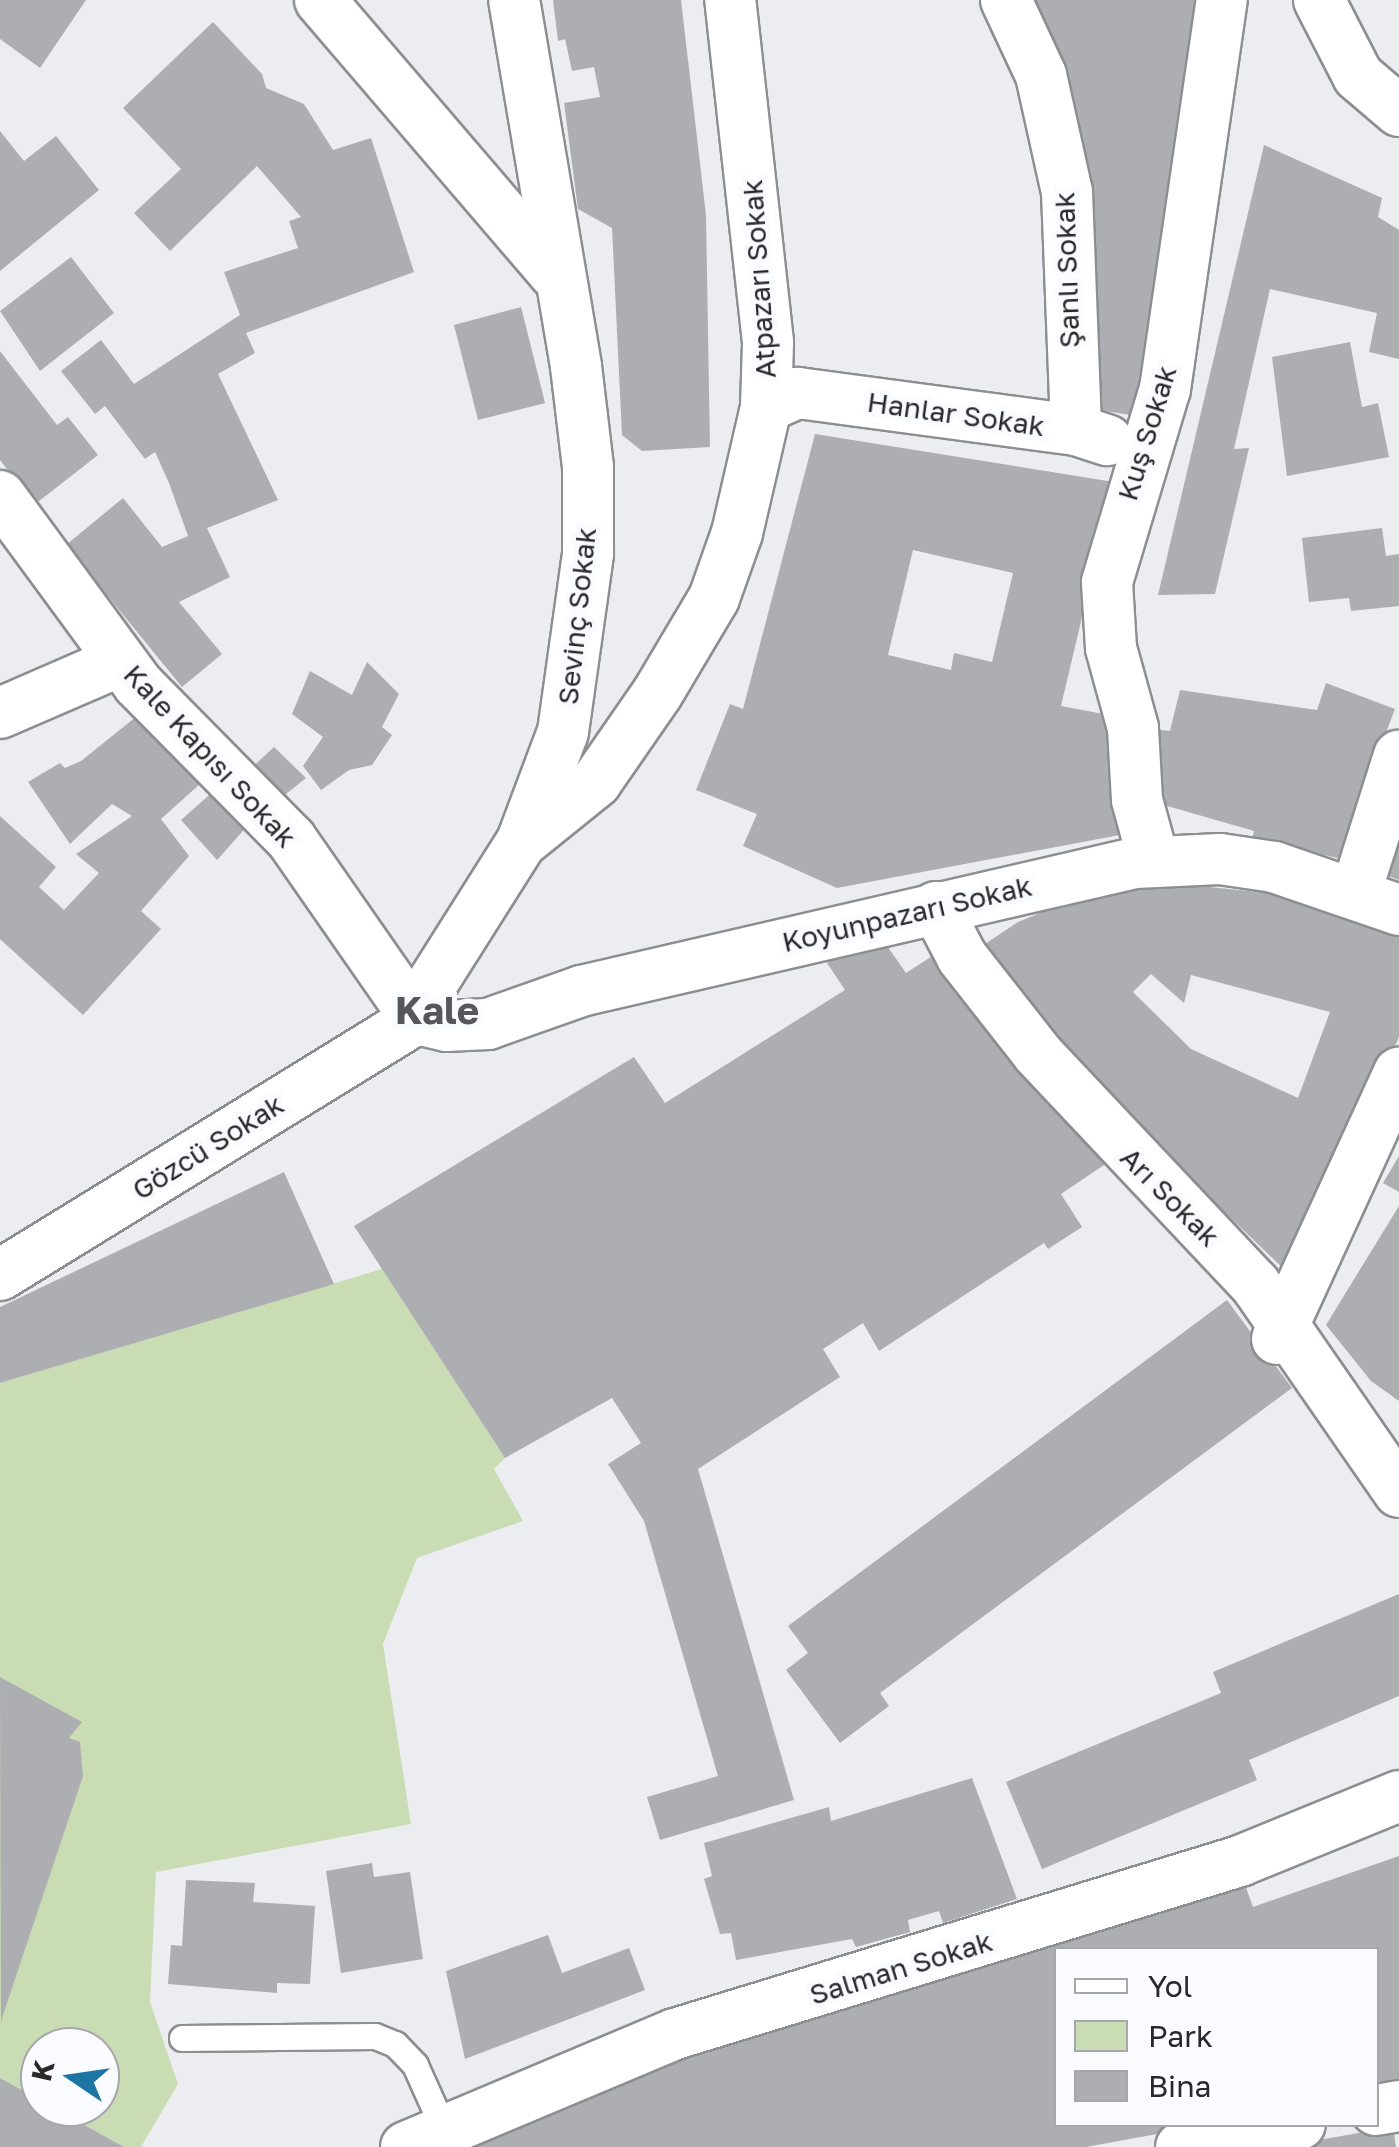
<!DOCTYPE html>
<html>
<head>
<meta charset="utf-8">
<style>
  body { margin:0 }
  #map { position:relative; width:1399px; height:2147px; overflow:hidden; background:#ecedf1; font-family:"Golos Text",sans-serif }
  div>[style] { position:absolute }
  .green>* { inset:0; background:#cadcb3 }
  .building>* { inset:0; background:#adaeb2 }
  .roads { filter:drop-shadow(2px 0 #8d8e92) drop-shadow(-2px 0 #8d8e92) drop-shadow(0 2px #8d8e92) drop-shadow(0 -2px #8d8e92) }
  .lane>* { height:25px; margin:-12.5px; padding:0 12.5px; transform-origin:12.5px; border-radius:12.5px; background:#fff }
  .street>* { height:50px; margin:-25px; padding:0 25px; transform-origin:25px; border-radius:25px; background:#fff }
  span { translate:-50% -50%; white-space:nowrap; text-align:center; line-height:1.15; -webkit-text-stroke:10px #f9fbff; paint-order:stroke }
  .street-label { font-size:28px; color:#29292b }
  .district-label { font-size:38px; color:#56575b; font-weight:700 }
  .legend { position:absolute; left:1054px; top:1947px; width:325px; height:180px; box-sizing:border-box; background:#f9fbff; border:2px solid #a6a7aa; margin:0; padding:12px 18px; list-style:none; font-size:30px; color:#29292b }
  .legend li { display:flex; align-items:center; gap:20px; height:50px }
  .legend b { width:50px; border:2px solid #a6a7aa }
  .north { position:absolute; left:20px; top:2027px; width:100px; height:100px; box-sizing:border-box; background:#f9fbff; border:2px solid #a6a7aa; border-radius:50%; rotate:283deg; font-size:28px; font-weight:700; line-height:40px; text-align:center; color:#29292b }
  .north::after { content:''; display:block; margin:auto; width:35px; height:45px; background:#1d75a4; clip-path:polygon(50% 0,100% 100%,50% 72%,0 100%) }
</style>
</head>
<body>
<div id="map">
  <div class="green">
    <i style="clip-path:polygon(382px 1269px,505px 1458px,494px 1469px,523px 1521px,417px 1558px,383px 1644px,411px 1824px,156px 1872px,150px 2002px,178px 2084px,141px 2147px,124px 2147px,52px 2107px,100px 2107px,100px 2047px,40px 2047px,40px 2100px,0 2078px,0 1383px)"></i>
  </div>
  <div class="building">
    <i style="clip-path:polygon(0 0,86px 0,40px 68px,0 39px)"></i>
    <i style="clip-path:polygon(553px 0,681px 0,706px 215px,710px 447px,642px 451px,622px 435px,612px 228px,578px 209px,564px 103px,600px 97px,594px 67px,572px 71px,565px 39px,558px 41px)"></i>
    <i style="clip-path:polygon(1028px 0,1203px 0,1149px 418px,1081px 407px)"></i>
    <i style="clip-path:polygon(213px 22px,262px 74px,266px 88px,304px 104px,333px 150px,371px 138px,414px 272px,246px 333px,255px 353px,218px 374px,278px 500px,207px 528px,230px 577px,179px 602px,222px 654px,182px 687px,66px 545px,123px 498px,162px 547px,188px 536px,169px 483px,155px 452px,145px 459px,105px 406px,95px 414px,61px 371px,101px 340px,134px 384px,240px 315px,224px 272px,298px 248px,289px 221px,301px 217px,257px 166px,170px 251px,134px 213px,181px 169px,123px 108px)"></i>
    <i style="clip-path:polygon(0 131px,24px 161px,56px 136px,99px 190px,0 271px)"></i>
    <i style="clip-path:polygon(1264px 145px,1382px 198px,1378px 217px,1399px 230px,1399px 359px,1369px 352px,1377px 313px,1270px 289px,1234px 449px,1249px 448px,1215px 594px,1158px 595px)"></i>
    <i style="clip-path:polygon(71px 257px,114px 313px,40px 371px,0 311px)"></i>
    <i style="clip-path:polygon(521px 307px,545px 403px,478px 420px,454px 325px)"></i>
    <i style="clip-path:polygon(1350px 342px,1362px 407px,1378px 403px,1389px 457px,1287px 476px,1272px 357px)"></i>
    <i style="clip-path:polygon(0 351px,57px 425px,68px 417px,98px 455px,34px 505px,0 460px)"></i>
    <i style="clip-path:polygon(evenodd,815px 434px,1114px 482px,1061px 706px,1109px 715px,1125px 834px,837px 888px,743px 846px,757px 814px,696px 790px,730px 704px,743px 709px,815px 434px,913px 550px,1013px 573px,992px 662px,954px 653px,951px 670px,888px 655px,913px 550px)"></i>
    <i style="clip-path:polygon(1382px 528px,1386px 556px,1399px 554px,1399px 606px,1351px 611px,1349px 598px,1309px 602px,1302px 538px)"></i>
    <i style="clip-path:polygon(367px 662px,399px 694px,382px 727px,392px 735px,372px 765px,349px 770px,321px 790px,303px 766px,323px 737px,292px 714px,310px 671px,352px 695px)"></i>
    <i style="clip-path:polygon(1326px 683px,1395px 709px,1338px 858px,1252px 839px,1254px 831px,1150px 801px,1146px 728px,1170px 731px,1180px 690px,1317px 710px)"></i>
    <i style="clip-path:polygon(142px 712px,210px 775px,161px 819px,189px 856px,141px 911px,161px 929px,83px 1015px,0 939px,0 816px,56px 867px,39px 887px,64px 910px,99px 873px,76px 854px,132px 816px,112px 804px,70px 844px,28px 782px,60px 763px,65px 768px,81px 761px)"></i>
    <i style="clip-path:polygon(274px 747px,306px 778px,271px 806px,244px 775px)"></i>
    <i style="clip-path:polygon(225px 781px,257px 815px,217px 860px,181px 820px)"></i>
    <i style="clip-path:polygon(1399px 828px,1399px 880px,1386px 875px)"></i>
    <i style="clip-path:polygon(evenodd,1170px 883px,1268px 893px,1399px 934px,1399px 1037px,1295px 1280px,1123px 1114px,979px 948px,1018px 922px,1079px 897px,1170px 883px,1151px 974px,1184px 1003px,1191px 975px,1330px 1012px,1298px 1098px,1191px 1049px,1133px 992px,1151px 974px)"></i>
    <i style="clip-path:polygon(876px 930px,906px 973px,943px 949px,1107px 1163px,1061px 1194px,1082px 1227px,1048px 1249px,1044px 1243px,879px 1351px,863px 1323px,823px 1349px,840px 1377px,698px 1469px,794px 1800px,660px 1840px,647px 1797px,718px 1776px,644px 1521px,608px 1464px,641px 1443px,612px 1398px,505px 1458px,354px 1226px,634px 1057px,665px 1103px,845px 990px,827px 963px)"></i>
    <i style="clip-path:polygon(1399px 1156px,1399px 1192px,1383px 1183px)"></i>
    <i style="clip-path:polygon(284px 1172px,334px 1284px,0 1383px,0 1307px)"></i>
    <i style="clip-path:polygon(1399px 1206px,1399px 1401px,1371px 1381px,1326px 1325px)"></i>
    <i style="clip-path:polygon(1227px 1300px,1292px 1388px,880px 1693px,889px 1706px,840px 1743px,786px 1670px,808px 1653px,788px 1626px)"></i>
    <i style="clip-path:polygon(1399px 1594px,1399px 1696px,1249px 1760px,1257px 1780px,1042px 1869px,1006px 1782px,1221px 1693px,1213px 1672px)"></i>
    <i style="clip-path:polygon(0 1677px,82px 1722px,69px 1738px,80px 1742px,83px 1776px,1px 2021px)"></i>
    <i style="clip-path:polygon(972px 1778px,1017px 1899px,943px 1923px,939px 1911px,908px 1920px,910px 1932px,856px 1947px,852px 1939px,736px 1960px,731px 1933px,720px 1934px,704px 1879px,712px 1876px,704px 1843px,829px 1807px,831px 1821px)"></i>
    <i style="clip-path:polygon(1399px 1856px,1399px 2088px,1376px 2092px,1376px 1950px,1056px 1950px,1056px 2124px,1201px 2126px,1086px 2147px,452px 2147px,682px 2047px,1243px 1879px,1253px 1907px)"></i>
    <i style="clip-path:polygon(372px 1863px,374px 1877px,410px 1872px,423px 1959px,341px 1973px,326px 1871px)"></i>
    <i style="clip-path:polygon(186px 1880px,255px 1883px,253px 1902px,315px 1906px,310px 1984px,277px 1983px,277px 1993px,168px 1984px,171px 1945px,182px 1946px)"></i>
    <i style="clip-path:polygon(548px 1935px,562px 1973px,629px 1948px,645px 1990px,465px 2059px,446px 1971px)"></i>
    <i style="clip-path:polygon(0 2078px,40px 2100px,40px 2107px,52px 2107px,124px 2147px,0 2147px)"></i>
    <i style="clip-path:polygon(1393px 2127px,1396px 2147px,1291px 2147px,1290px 2145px)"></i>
  </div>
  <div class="roads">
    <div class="lane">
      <i style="left:182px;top:2038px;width:193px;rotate:-0.6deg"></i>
      <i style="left:375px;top:2036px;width:22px;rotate:22deg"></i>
      <i style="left:395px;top:2044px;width:29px;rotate:46deg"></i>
      <i style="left:415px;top:2065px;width:76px;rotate:65.8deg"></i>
    </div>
    <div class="street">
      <i style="left:320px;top:0;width:360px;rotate:49.4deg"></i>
      <i style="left:1006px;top:0;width:83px;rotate:65deg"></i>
      <i style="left:1041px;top:75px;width:120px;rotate:77.5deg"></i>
      <i style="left:1067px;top:192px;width:238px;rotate:87.8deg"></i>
      <i style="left:1319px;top:0;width:85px;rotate:62.8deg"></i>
      <i style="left:1358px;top:76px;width:54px;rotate:40.5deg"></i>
      <i style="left:766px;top:407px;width:35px;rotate:-24deg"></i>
      <i style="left:798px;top:393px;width:280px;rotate:7.6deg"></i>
      <i style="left:1076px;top:430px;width:33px;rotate:18deg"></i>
      <i style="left:0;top:496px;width:233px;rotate:53.7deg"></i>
      <i style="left:138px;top:684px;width:218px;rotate:45.4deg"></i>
      <i style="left:291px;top:839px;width:219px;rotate:55.2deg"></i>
      <i style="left:0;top:713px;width:131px;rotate:-23.4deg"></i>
      <i style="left:523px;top:841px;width:94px;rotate:-38.9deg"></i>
      <i style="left:596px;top:782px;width:107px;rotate:-55.3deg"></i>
      <i style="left:657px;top:694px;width:112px;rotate:-59.3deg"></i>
      <i style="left:714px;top:598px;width:69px;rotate:-70.5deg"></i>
      <i style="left:737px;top:533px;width:129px;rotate:-77deg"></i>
      <i style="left:766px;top:407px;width:65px;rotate:-88.2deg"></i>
      <i style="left:768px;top:342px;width:344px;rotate:-96.3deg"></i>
      <i style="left:1154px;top:862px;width:64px;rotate:-105.3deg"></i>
      <i style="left:1137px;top:800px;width:72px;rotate:-93.2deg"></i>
      <i style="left:1133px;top:728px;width:83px;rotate:-105.4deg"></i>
      <i style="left:1111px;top:648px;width:66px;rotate:-93.5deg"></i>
      <i style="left:1107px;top:582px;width:202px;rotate:-73.3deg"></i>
      <i style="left:1165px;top:389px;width:393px;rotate:-81.7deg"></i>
      <i style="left:1356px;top:892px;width:143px;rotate:-72.5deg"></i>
      <i style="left:936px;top:907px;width:56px;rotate:62.5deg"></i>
      <i style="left:962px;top:957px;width:123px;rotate:51.9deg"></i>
      <i style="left:1038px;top:1054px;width:316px;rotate:46.7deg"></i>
      <i style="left:1255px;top:1284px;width:253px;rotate:55.3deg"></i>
      <i style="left:416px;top:1019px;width:7px;rotate:-106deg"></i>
      <i style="left:414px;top:1012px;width:202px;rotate:-57.7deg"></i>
      <i style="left:522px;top:841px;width:116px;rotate:-69.4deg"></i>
      <i style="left:563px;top:732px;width:181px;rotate:-82deg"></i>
      <i style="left:588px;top:553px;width:86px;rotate:-90deg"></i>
      <i style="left:588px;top:467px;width:102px;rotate:-96.8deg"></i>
      <i style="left:576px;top:366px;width:371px;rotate:-99.6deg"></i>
      <i style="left:416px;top:1019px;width:31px;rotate:13deg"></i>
      <i style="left:446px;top:1026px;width:42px;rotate:-2.7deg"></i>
      <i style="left:488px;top:1024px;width:99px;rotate:-19.5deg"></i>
      <i style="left:581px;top:991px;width:569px;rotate:-13.01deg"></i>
      <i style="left:1135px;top:863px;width:85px;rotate:-2.7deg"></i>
      <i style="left:1220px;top:859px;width:55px;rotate:8.4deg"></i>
      <i style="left:1274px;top:867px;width:132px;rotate:19deg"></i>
      <i style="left:0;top:1275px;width:488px;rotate:-31.6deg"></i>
      <i style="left:1277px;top:1339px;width:293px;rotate:-65.4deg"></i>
      <i style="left:1376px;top:2110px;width:23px;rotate:-10deg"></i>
      <i style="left:406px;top:2147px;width:292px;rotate:-22.8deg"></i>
      <i style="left:675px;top:2034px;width:591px;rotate:-17.02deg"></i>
      <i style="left:1240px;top:1861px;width:172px;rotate:-22.2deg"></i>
      <i style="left:1181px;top:2147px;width:121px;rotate:-10.9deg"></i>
    </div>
  </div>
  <div class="street-label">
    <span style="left:1067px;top:270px;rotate:-92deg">Şanlı Sokak</span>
    <span style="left:759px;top:279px;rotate:-94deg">Atpazarı Sokak</span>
    <span style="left:956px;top:414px;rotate:8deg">Hanlar Sokak</span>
    <span style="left:1147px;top:433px;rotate:-73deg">Kuş Sokak</span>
    <span style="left:577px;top:616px;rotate:-84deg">Sevinç Sokak</span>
    <span style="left:210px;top:756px;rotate:47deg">Kale Kapısı Sokak</span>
    <span style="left:907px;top:914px;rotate:-13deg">Koyunpazarı Sokak</span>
    <span style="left:208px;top:1147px;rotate:-32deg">Gözcü Sokak</span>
    <span style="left:1170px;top:1197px;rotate:45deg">Arı Sokak</span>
    <span style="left:901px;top:1968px;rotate:-17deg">Salman Sokak</span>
  </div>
  <div class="district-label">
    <span style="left:437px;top:1010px">Kale</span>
  </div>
  <ul class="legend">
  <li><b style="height:12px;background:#fff"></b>Yol</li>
  <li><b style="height:28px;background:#cadcb3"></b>Park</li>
  <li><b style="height:28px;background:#adaeb2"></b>Bina</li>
  </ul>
  <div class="north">K</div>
</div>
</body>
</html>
